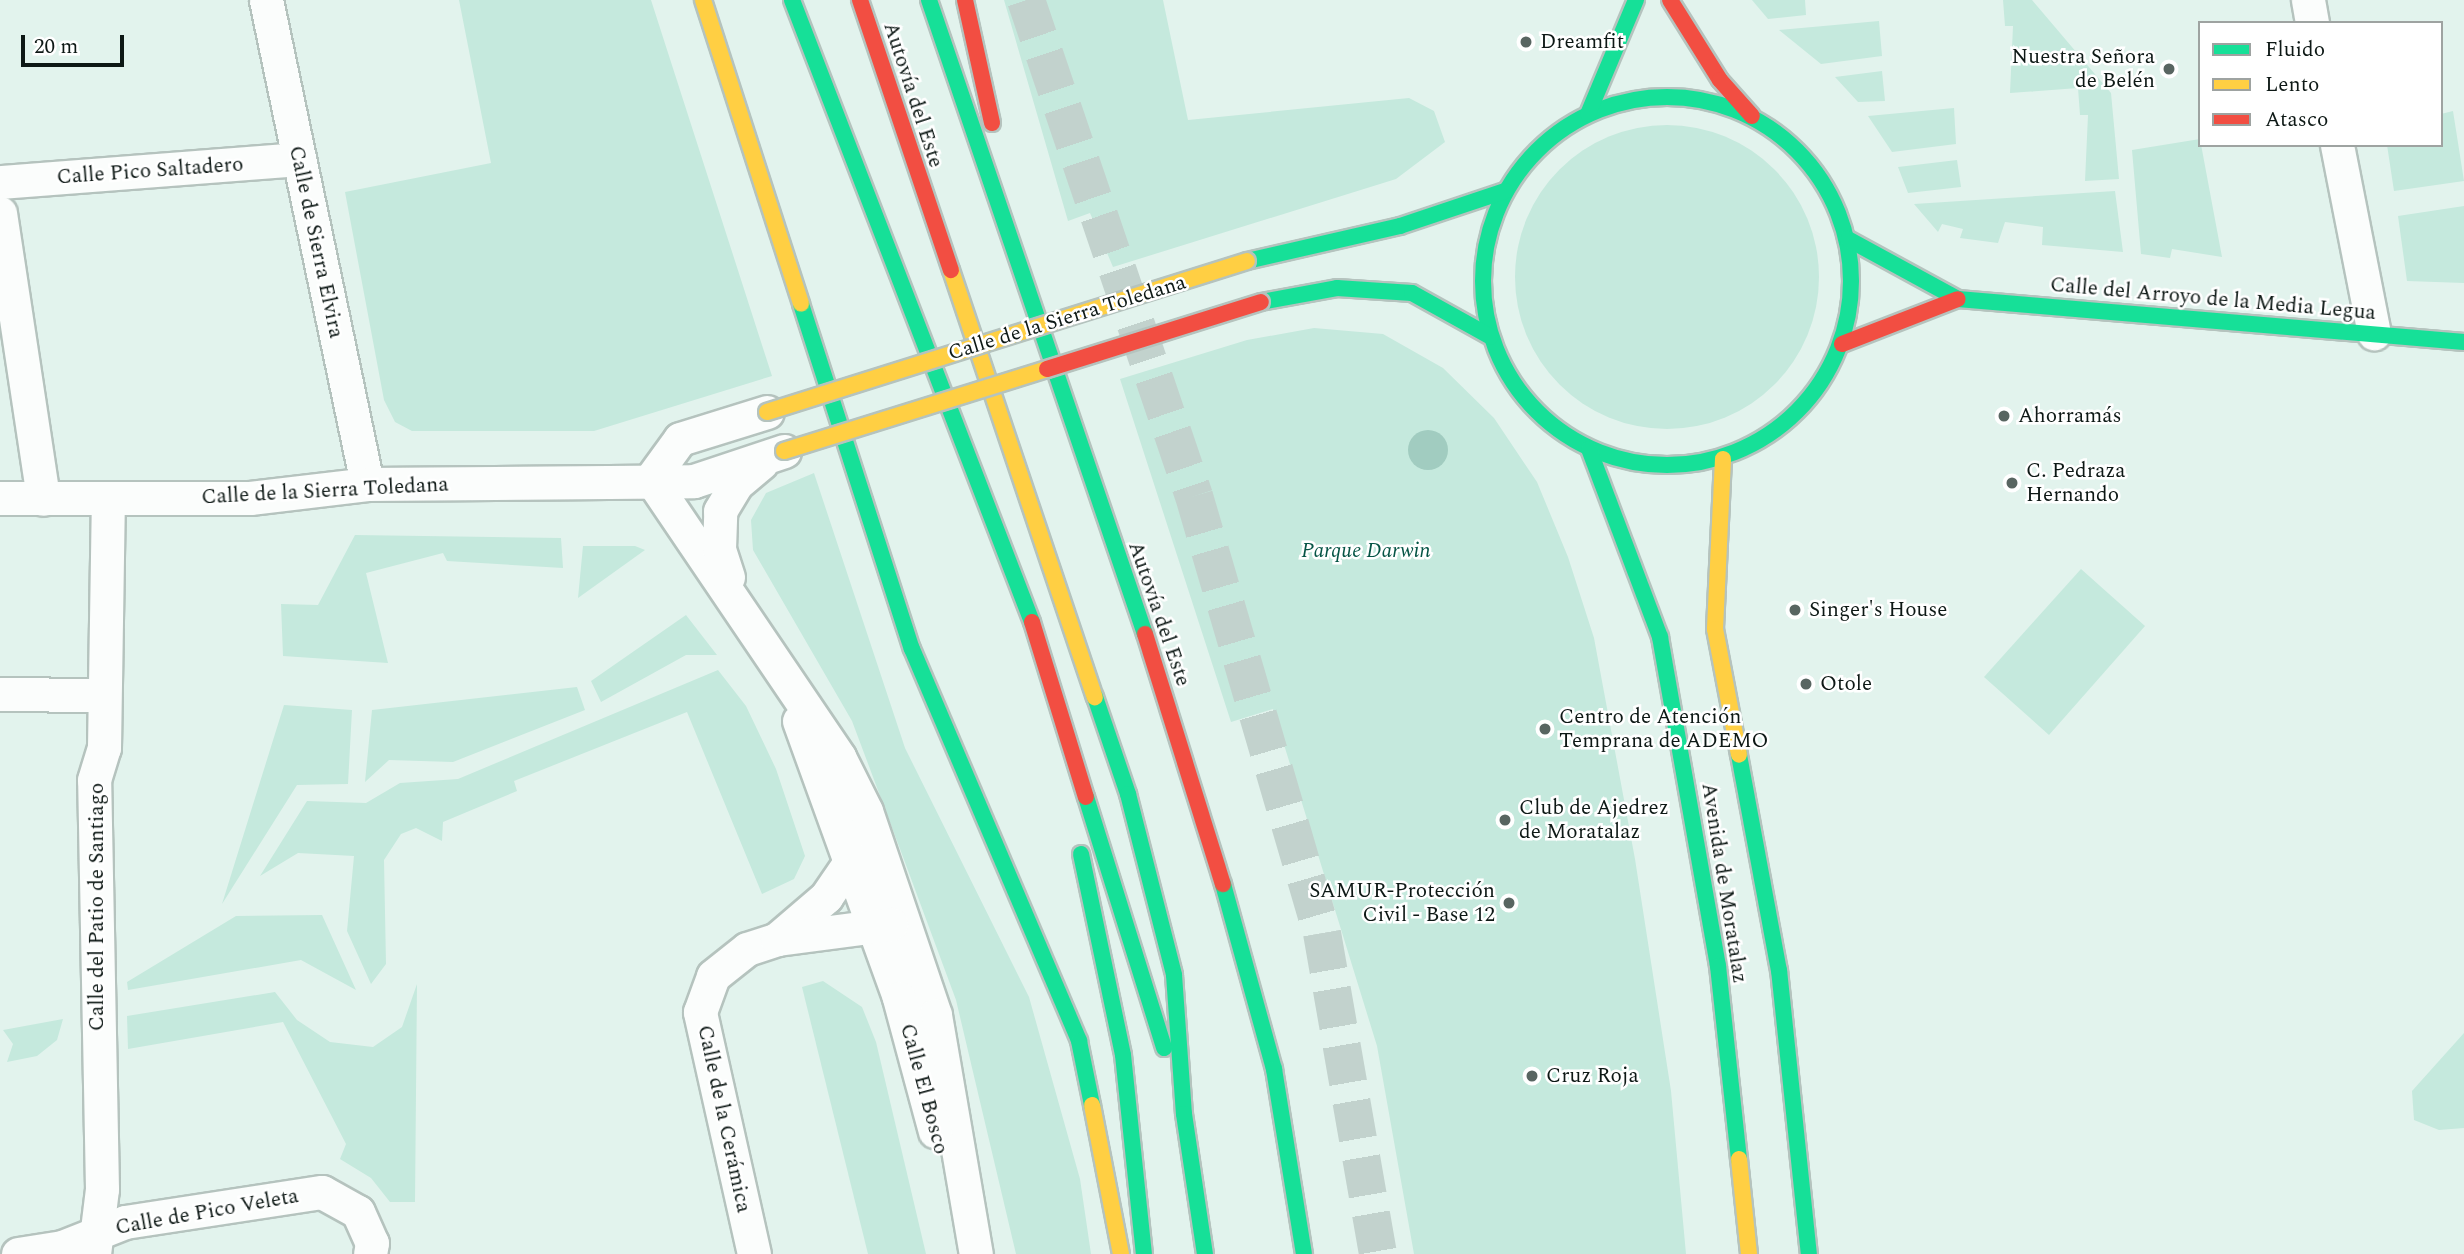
<!DOCTYPE html>
<html>
<head>
<meta charset="utf-8">
<style>
  body { margin:0 }
  #map { position:relative; width:2464px; height:1254px; overflow:hidden; background:#e2f3ed; font-family:Spectral,serif }
  div>[style] { position:absolute }
  .green>* { inset:0; background:#c5e9dd }
  .round { border-radius:50% }
  .water>* { inset:0; background:#a1ccc0 }
  .highway-tunnel>* { height:38px; margin-top:-19px; transform-origin:0; background:repeating-linear-gradient(90deg,#c2d2cd 0 38px,transparent 0 57px) }
  .roads { filter:drop-shadow(2px 0 #b5c3be) drop-shadow(-2px 0 #b5c3be) drop-shadow(0 2px #b5c3be) drop-shadow(0 -2px #b5c3be) }
  .street>* { height:33px; margin:-16.5px; padding:0 16.5px; transform-origin:16.5px; border-radius:16.5px; background:#fbfdfc }
  .fast>* { height:16px; margin:-8px; padding:0 8px; transform-origin:8px; border-radius:8px; background:#16e098 }
  .fast>.ring { margin:-8px; padding:0; box-sizing:content-box; background:none; border:16px solid #16e098; border-radius:50% }
  .slow>* { height:16px; margin:-8px; padding:0 8px; transform-origin:8px; border-radius:8px; background:#ffcf43 }
  .jam>* { height:16px; margin:-8px; padding:0 8px; transform-origin:8px; border-radius:8px; background:#f24e42 }
  .bridges { filter:drop-shadow(2px 0 #b5c3be) drop-shadow(-2px 0 #b5c3be) drop-shadow(0 2px #b5c3be) drop-shadow(0 -2px #b5c3be) }
  .slow-bridge>* { height:16px; margin:-8px; padding:0 8px; transform-origin:8px; border-radius:8px; background:#ffcf43 }
  .jam-bridge>* { height:16px; margin:-8px; padding:0 8px; transform-origin:8px; border-radius:8px; background:#f24e42 }
  .dots>* { width:19px; height:19px; translate:-50% -50%; box-sizing:border-box; border:4px solid #fff; border-radius:50% }
  span { translate:-50% -50%; white-space:nowrap; text-align:center; line-height:1.15; -webkit-text-stroke:5px #fff; paint-order:stroke }
  .poi-label { font-size:21px; color:#0d1815 }
  .left { translate:0 -50%; text-align:left }
  .right { translate:-100% -50%; text-align:right }
  .street-label { font-size:21px; color:#0d1815 }
  .park-label { font-size:21px; color:#055445; font-style:italic }
  .legend { position:absolute; left:2198px; top:21px; width:245px; height:126px; box-sizing:border-box; background:#fff; border:2px solid #9ea3a1; margin:0; padding:9px 12px; list-style:none; font-size:21px; color:#0d1815 }
  .legend li { display:flex; align-items:center; gap:14px; height:35px }
  .legend b { width:35px; border:2px solid #9ea3a1 }
  .scale { position:absolute; left:21px; top:35px; width:103px; height:32px; box-sizing:border-box; border:4px solid #0d1815; border-top:0; padding-left:9px; font-size:21px; line-height:24px; white-space:nowrap; color:#0d1815; -webkit-text-stroke:5px #fff; paint-order:stroke }
</style>
</head>
<body>
<div id="map">
  <div class="green">
    <i style="clip-path:polygon(459px 0,651px 0,772px 376px,594px 431px,412px 431px,395px 422px,384px 400px,345px 192px,491px 163px)"></i>
    <i style="clip-path:polygon(1004px 0,1163px 0,1188px 120px,1409px 98px,1434px 111px,1445px 142px,1396px 179px,1113px 267px,1090px 213px,1068px 221px)"></i>
    <i style="clip-path:polygon(1752px 0,1805px 0,1806px 15px,1768px 19px)"></i>
    <i style="clip-path:polygon(2003px 0,2032px 0,2111px 93px,2119px 179px,2085px 181px,2088px 115px,2080px 115px,2078px 88px,2010px 93px,2013px 26px,2005px 26px)"></i>
    <i style="clip-path:polygon(1879px 21px,1882px 56px,1821px 64px,1779px 30px)"></i>
    <i style="clip-path:polygon(1882px 71px,1885px 101px,1858px 102px,1835px 77px)"></i>
    <i style="clip-path:polygon(1954px 108px,1956px 144px,1892px 152px,1868px 116px)"></i>
    <i style="clip-path:polygon(2453px 111px,2464px 181px,2394px 191px,2387px 145px,2441px 145px,2441px 114px)"></i>
    <i class="round" style="left:1515px;top:125px;width:304px;height:304px"></i>
    <i style="clip-path:polygon(2200px 139px,2222px 257px,2172px 249px,2170px 258px,2141px 254px,2132px 150px)"></i>
    <i style="clip-path:polygon(1957px 160px,1961px 187px,1908px 193px,1898px 167px)"></i>
    <i style="clip-path:polygon(2115px 191px,2123px 252px,2042px 245px,2043px 227px,2005px 222px,1998px 243px,1960px 238px,1963px 229px,1942px 224px,1938px 232px,1914px 204px)"></i>
    <i style="clip-path:polygon(2464px 206px,2464px 283px,2407px 281px,2398px 216px)"></i>
    <i style="clip-path:polygon(1314px 328px,1383px 334px,1443px 368px,1494px 418px,1537px 482px,1568px 557px,1594px 638px,1635px 859px,1671px 1091px,1686px 1254px,1414px 1254px,1377px 1046px,1273px 709px,1231px 722px,1120px 379px,1247px 340px)"></i>
    <i style="clip-path:polygon(814px 473px,905px 748px,1029px 997px,1080px 1179px,1091px 1254px,1016px 1254px,956px 1000px,903px 857px,852px 721px,753px 550px,751px 520px,766px 493px)"></i>
    <i style="clip-path:polygon(355px 535px,561px 538px,563px 568px,447px 561px,443px 553px,366px 573px,388px 663px,283px 656px,281px 604px,318px 605px)"></i>
    <i style="clip-path:polygon(583px 546px,635px 546px,645px 550px,578px 598px)"></i>
    <i style="clip-path:polygon(2081px 569px,2145px 626px,2049px 735px,1984px 677px)"></i>
    <i style="clip-path:polygon(686px 615px,717px 655px,686px 655px,601px 702px,591px 681px)"></i>
    <i style="clip-path:polygon(718px 670px,746px 706px,776px 769px,805px 856px,794px 879px,762px 894px,687px 712px,514px 781px,517px 791px,443px 822px,442px 841px,416px 828px,401px 834px,384px 860px,386px 964px,371px 984px,347px 931px,354px 856px,298px 853px,260px 876px,307px 801px,366px 803px,400px 783px,458px 779px)"></i>
    <i style="clip-path:polygon(577px 687px,585px 710px,453px 762px,389px 760px,365px 782px,372px 710px)"></i>
    <i style="clip-path:polygon(284px 705px,352px 710px,348px 784px,297px 785px,222px 904px)"></i>
    <i style="clip-path:polygon(322px 915px,356px 990px,301px 960px,128px 990px,127px 982px,236px 916px)"></i>
    <i style="clip-path:polygon(823px 981px,862px 1007px,876px 1042px,926px 1254px,868px 1254px,802px 987px)"></i>
    <i style="clip-path:polygon(417px 984px,415px 1202px,390px 1202px,371px 1178px,340px 1159px,346px 1144px,283px 1022px,128px 1049px,127px 1016px,275px 992px,297px 1020px,330px 1042px,373px 1047px,402px 1027px)"></i>
    <i style="clip-path:polygon(63px 1019px,57px 1040px,37px 1056px,7px 1062px,13px 1044px,3px 1030px)"></i>
    <i style="clip-path:polygon(2464px 1033px,2464px 1128px,2439px 1130px,2414px 1120px,2412px 1091px)"></i>
  </div>
  <div class="water">
    <i class="round" style="left:1408px;top:430px;width:40px;height:40px"></i>
  </div>
  <div class="highway-tunnel">
    <i style="left:1026px;top:0;width:524px;rotate:71.29deg"></i>
    <i style="left:1194px;top:496px;width:455px;rotate:73.7deg"></i>
    <i style="left:1322px;top:933px;width:326px;rotate:80.1deg"></i>
  </div>
  <div class="roads">
    <div class="street">
      <i style="left:266px;top:0;width:494px;rotate:78.2deg"></i>
      <i style="left:2308px;top:0;width:23px;rotate:80deg"></i>
      <i style="left:2337px;top:145px;width:192px;rotate:78.9deg"></i>
      <i style="left:0;top:182px;width:300px;rotate:-4.4deg"></i>
      <i style="left:0;top:213px;width:289px;rotate:81.4deg"></i>
      <i style="left:651px;top:479px;width:336px;rotate:55.9deg"></i>
      <i style="left:839px;top:757px;width:60px;rotate:63.4deg"></i>
      <i style="left:866px;top:811px;width:215px;rotate:71.3deg"></i>
      <i style="left:935px;top:1015px;width:242px;rotate:80.3deg"></i>
      <i style="left:651px;top:479px;width:49px;rotate:-54.1deg"></i>
      <i style="left:680px;top:439px;width:91px;rotate:-17.2deg"></i>
      <i style="left:0;top:498px;width:250px"></i>
      <i style="left:250px;top:498px;width:118px;rotate:-6.8deg"></i>
      <i style="left:367px;top:484px;width:327px;rotate:-0.5deg"></i>
      <i style="left:694px;top:481px;width:95px;rotate:-18.4deg"></i>
      <i style="left:728px;top:577px;width:29px;rotate:-108deg"></i>
      <i style="left:719px;top:549px;width:38px;rotate:-88deg"></i>
      <i style="left:720px;top:511px;width:31px;rotate:-59deg"></i>
      <i style="left:736px;top:484px;width:33px;rotate:-40deg"></i>
      <i style="left:0;top:694px;width:104px;rotate:0.6deg"></i>
      <i style="left:799px;top:721px;width:294px;rotate:70.1deg"></i>
      <i style="left:899px;top:998px;width:138px;rotate:74.9deg"></i>
      <i style="left:777px;top:939px;width:65px;rotate:-40.6deg"></i>
      <i style="left:826px;top:897px;width:46px;rotate:-55.6deg"></i>
      <i style="left:18px;top:1254px;width:45px;rotate:-9deg"></i>
      <i style="left:62px;top:1247px;width:68px;rotate:-21.6deg"></i>
      <i style="left:125px;top:1222px;width:199px;rotate:-8.7deg"></i>
      <i style="left:322px;top:1192px;width:41px;rotate:29.1deg"></i>
      <i style="left:358px;top:1212px;width:34px;rotate:66deg"></i>
      <i style="left:372px;top:1243px;width:11px;rotate:100deg"></i>
      <i style="left:94px;top:1254px;width:65px;rotate:-83deg"></i>
      <i style="left:102px;top:1189px;width:409px;rotate:-91.1deg"></i>
      <i style="left:94px;top:780px;width:34px;rotate:-73deg"></i>
      <i style="left:104px;top:748px;width:249px;rotate:-89.1deg"></i>
      <i style="left:754px;top:1254px;width:248px;rotate:-102.6deg"></i>
      <i style="left:700px;top:1012px;width:38px;rotate:-70deg"></i>
      <i style="left:713px;top:976px;width:43px;rotate:-38.5deg"></i>
      <i style="left:747px;top:949px;width:32px;rotate:-18deg"></i>
      <i style="left:777px;top:939px;width:115px;rotate:-7.5deg"></i>
    </div>
    <div class="fast">
      <i style="left:792px;top:0;width:667px;rotate:68.9deg"></i>
      <i style="left:929px;top:0;width:670px;rotate:71.19deg"></i>
      <i class="ring" style="left:1483px;top:97px;width:352px;height:352px"></i>
      <i style="left:1588px;top:114px;width:124px;rotate:-67.2deg"></i>
      <i style="left:1848px;top:239px;width:125px;rotate:28.6deg"></i>
      <i style="left:1958px;top:299px;width:508px;rotate:4.86deg"></i>
      <i style="left:1247px;top:261px;width:157px;rotate:-12.9deg"></i>
      <i style="left:1400px;top:226px;width:111px;rotate:-18.4deg"></i>
      <i style="left:1261px;top:302px;width:77px;rotate:-10.4deg"></i>
      <i style="left:1337px;top:288px;width:75px;rotate:3.8deg"></i>
      <i style="left:1412px;top:293px;width:90px;rotate:29.1deg"></i>
      <i style="left:801px;top:304px;width:362px;rotate:72.2deg"></i>
      <i style="left:912px;top:649px;width:426px;rotate:66.9deg"></i>
      <i style="left:1079px;top:1041px;width:65px;rotate:78.5deg"></i>
      <i style="left:1589px;top:449px;width:201px;rotate:69.3deg"></i>
      <i style="left:1660px;top:637px;width:334px;rotate:80deg"></i>
      <i style="left:1718px;top:966px;width:194px;rotate:83.8deg"></i>
      <i style="left:1095px;top:697px;width:102px;rotate:71.2deg"></i>
      <i style="left:1128px;top:794px;width:187px;rotate:75.7deg"></i>
      <i style="left:1174px;top:975px;width:139px;rotate:85.9deg"></i>
      <i style="left:1184px;top:1114px;width:142px;rotate:81.5deg"></i>
      <i style="left:1739px;top:755px;width:219px;rotate:79.5deg"></i>
      <i style="left:1779px;top:970px;width:286px;rotate:84deg"></i>
      <i style="left:1086px;top:797px;width:263px;rotate:72.7deg"></i>
      <i style="left:1081px;top:854px;width:205px;rotate:78.2deg"></i>
      <i style="left:1123px;top:1055px;width:200px;rotate:84deg"></i>
      <i style="left:1223px;top:884px;width:192px;rotate:74.6deg"></i>
      <i style="left:1274px;top:1069px;width:187px;rotate:80.8deg"></i>
    </div>
    <div class="slow">
      <i style="left:703px;top:0;width:319px;rotate:72.1deg"></i>
      <i style="left:951px;top:270px;width:451px;rotate:71.4deg"></i>
      <i style="left:1723px;top:459px;width:170px;rotate:92.7deg"></i>
      <i style="left:1715px;top:629px;width:128px;rotate:79.2deg"></i>
      <i style="left:1092px;top:1105px;width:152px;rotate:79deg"></i>
      <i style="left:1739px;top:1159px;width:96px;rotate:84deg"></i>
    </div>
    <div class="jam">
      <i style="left:860px;top:0;width:285px;rotate:71.4deg"></i>
      <i style="left:965px;top:0;width:126px;rotate:77.6deg"></i>
      <i style="left:1670px;top:0;width:94px;rotate:58deg"></i>
      <i style="left:1720px;top:80px;width:48px;rotate:48.4deg"></i>
      <i style="left:1842px;top:344px;width:124px;rotate:-21.2deg"></i>
      <i style="left:1032px;top:622px;width:183px;rotate:72.9deg"></i>
      <i style="left:1145px;top:634px;width:262px;rotate:72.7deg"></i>
    </div>
  </div>
  <div class="bridges">
    <div class="slow-bridge">
      <i style="left:767px;top:412px;width:503px;rotate:-17.46deg"></i>
      <i style="left:784px;top:451px;width:275px;rotate:-17.3deg"></i>
    </div>
    <div class="jam-bridge">
      <i style="left:1047px;top:369px;width:224px;rotate:-17.4deg"></i>
    </div>
  </div>
  <div class="dots">
    <i style="left:1526px;top:42px;background:#586561"></i>
    <i style="left:2169px;top:69px;background:#586561"></i>
    <i style="left:2004px;top:416px;background:#586561"></i>
    <i style="left:2012px;top:483px;background:#586561"></i>
    <i style="left:1795px;top:610px;background:#586561"></i>
    <i style="left:1806px;top:684px;background:#586561"></i>
    <i style="left:1545px;top:729px;background:#586561"></i>
    <i style="left:1505px;top:820px;background:#586561"></i>
    <i style="left:1509px;top:903px;background:#586561"></i>
    <i style="left:1532px;top:1076px;background:#586561"></i>
  </div>
  <div class="poi-label">
    <span class="left" style="left:1540px;top:42px">Dreamfit</span>
    <span class="right" style="left:2155px;top:69px">Nuestra Señora<br>de Belén</span>
    <span class="left" style="left:2018px;top:416px">Ahorramás</span>
    <span class="left" style="left:2026px;top:483px">C. Pedraza<br>Hernando</span>
    <span class="left" style="left:1809px;top:610px">Singer's House</span>
    <span class="left" style="left:1820px;top:684px">Otole</span>
    <span class="left" style="left:1559px;top:729px">Centro de Atención<br>Temprana de ADEMO</span>
    <span class="left" style="left:1519px;top:820px">Club de Ajedrez<br>de Moratalaz</span>
    <span class="right" style="left:1495px;top:903px">SAMUR-Protección<br>Civil - Base 12</span>
    <span class="left" style="left:1546px;top:1076px">Cruz Roja</span>
  </div>
  <div class="street-label">
    <span style="left:913px;top:95px;rotate:72deg">Autovía del Este</span>
    <span style="left:150px;top:171px;rotate:-4deg">Calle Pico Saltadero</span>
    <span style="left:316px;top:242px;rotate:78deg">Calle de Sierra Elvira</span>
    <span style="left:2213px;top:299px;rotate:5deg">Calle del Arroyo de la Media Legua</span>
    <span style="left:1067px;top:318px;rotate:-17deg">Calle de la Sierra Toledana</span>
    <span style="left:325px;top:491px;rotate:-3deg">Calle de la Sierra Toledana</span>
    <span style="left:1159px;top:614px;rotate:71deg">Autovía del Este</span>
    <span style="left:1724px;top:883px;rotate:81deg">Avenida de Moratalaz</span>
    <span style="left:97px;top:907px;rotate:-90deg">Calle del Patio de Santiago</span>
    <span style="left:924px;top:1089px;rotate:75deg">Calle El Bosco</span>
    <span style="left:724px;top:1119px;rotate:78deg">Calle de la Cerámica</span>
    <span style="left:207px;top:1212px;rotate:-10deg">Calle de Pico Veleta</span>
  </div>
  <div class="park-label">
    <span style="left:1366px;top:551px">Parque Darwin</span>
  </div>
  <ul class="legend">
  <li><b style="height:9px;background:#16e098"></b>Fluido</li>
  <li><b style="height:9px;background:#ffcf43"></b>Lento</li>
  <li><b style="height:9px;background:#f24e42"></b>Atasco</li>
  </ul>
  <div class="scale">20 m</div>
</div>
</body>
</html>
